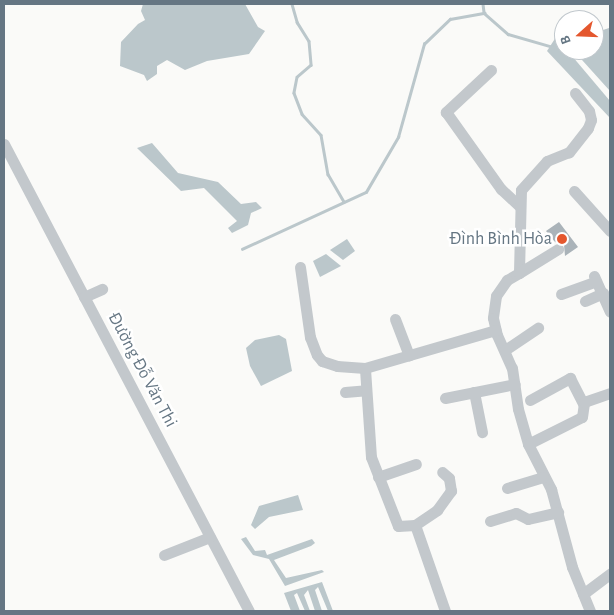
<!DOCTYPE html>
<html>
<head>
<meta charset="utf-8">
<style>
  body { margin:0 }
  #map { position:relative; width:614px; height:615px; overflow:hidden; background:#fafaf8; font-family:"Alegreya Sans",sans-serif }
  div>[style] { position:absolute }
  .water>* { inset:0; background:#bbc7cb }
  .stream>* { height:2.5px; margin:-1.25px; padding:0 1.25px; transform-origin:1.25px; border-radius:1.25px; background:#bbc7cb }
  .building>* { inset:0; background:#aab3b9 }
  .minor>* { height:11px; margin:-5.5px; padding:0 5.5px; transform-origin:5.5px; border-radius:5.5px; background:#c3c8cc }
  .dots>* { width:14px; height:14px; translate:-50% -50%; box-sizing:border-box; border:2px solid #fff; border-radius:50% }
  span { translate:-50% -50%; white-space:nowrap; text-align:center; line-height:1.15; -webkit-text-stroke:5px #fff; paint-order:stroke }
  .poi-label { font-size:18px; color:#657683 }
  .right { translate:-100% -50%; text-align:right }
  .street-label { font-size:18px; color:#657683 }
  .frame { position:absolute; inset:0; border:5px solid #657683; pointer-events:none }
  .north { position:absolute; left:554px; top:10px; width:50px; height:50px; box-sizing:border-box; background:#fff; border:1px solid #c1c8cd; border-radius:50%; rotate:250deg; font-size:14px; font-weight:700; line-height:20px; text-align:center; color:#657683 }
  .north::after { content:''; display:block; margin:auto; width:18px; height:22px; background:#e4572e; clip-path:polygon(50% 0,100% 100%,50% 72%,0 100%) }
</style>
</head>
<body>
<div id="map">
  <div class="water">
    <i style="clip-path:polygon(143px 4px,245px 4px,258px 27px,265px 31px,249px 54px,207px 61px,185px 70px,167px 60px,157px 66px,157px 74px,147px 81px,144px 75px,120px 66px,121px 42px,138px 24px,145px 20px,141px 11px)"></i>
    <i style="clip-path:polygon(609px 28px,610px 30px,610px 91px,573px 50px,594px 50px,594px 33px)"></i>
    <i style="clip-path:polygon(556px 37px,610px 101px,610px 118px,547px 51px)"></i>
    <i style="clip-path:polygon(152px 143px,178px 173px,218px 182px,241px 204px,256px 202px,262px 208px,251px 213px,248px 225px,232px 233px,228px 228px,237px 221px,204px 188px,181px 191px,137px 148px)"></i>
    <i style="clip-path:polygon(347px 239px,355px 251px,343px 260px,330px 250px)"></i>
    <i style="clip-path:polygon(326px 254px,341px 266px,320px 277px,313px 261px)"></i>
    <i style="clip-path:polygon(279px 335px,286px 339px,292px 371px,261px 386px,250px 366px,246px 348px,255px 340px)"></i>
    <i style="clip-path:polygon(298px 495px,303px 510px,269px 517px,255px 529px,251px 525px,259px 506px)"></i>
    <i style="clip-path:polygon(246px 537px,255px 551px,265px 550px,267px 555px,312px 539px,315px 543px,311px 546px,274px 560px,286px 578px,322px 570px,324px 572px,285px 586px,269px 559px,253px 555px,241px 539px)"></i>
    <i style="clip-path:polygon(322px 582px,333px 611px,328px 611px,318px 587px,315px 590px,322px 611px,315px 611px,308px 590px,304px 595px,310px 611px,305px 611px,297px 593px,294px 595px,300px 611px,291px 611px,284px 593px)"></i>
  </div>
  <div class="stream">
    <i style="left:292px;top:4px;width:19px;rotate:74deg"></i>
    <i style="left:297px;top:22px;width:22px;rotate:58deg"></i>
    <i style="left:309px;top:41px;width:24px;rotate:85deg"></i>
    <i style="left:311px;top:65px;width:18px;rotate:139deg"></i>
    <i style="left:297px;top:77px;width:16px;rotate:101deg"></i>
    <i style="left:294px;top:93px;width:22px;rotate:69deg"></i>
    <i style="left:302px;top:114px;width:28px;rotate:48deg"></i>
    <i style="left:321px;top:135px;width:40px;rotate:80deg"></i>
    <i style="left:328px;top:174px;width:32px;rotate:60deg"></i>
    <i style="left:483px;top:4px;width:8px;rotate:83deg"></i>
    <i style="left:242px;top:249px;width:136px;rotate:-24.7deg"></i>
    <i style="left:366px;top:192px;width:64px;rotate:-59.8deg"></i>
    <i style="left:398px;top:137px;width:97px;rotate:-74.4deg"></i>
    <i style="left:424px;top:44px;width:36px;rotate:-44deg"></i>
    <i style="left:450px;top:19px;width:35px;rotate:-10deg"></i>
    <i style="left:484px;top:13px;width:32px;rotate:41deg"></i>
    <i style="left:508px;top:34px;width:47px;rotate:16.1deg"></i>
  </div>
  <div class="building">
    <i style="clip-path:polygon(559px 222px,578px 247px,565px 256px,564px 245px,555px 242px,546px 231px)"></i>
  </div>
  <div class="minor">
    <i style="left:491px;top:70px;width:62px;rotate:137deg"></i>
    <i style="left:446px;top:112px;width:95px;rotate:54.5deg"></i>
    <i style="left:501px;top:189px;width:25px;rotate:43deg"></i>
    <i style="left:575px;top:93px;width:23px;rotate:52deg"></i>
    <i style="left:589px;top:111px;width:9px;rotate:77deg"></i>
    <i style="left:591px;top:120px;width:9px;rotate:111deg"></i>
    <i style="left:588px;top:128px;width:31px;rotate:128deg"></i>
    <i style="left:569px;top:152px;width:24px;rotate:158deg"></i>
    <i style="left:547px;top:161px;width:39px;rotate:132deg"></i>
    <i style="left:521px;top:190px;width:83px;rotate:91.4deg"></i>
    <i style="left:519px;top:273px;width:14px;rotate:150deg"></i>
    <i style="left:507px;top:280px;width:19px;rotate:125deg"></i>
    <i style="left:496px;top:296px;width:22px;rotate:98deg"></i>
    <i style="left:493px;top:318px;width:17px;rotate:77deg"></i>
    <i style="left:497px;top:335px;width:36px;rotate:66deg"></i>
    <i style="left:512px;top:368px;width:41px;rotate:81.7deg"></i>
    <i style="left:518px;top:409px;width:36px;rotate:74deg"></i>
    <i style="left:528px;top:444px;width:51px;rotate:62.9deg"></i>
    <i style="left:551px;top:489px;width:81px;rotate:74.9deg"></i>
    <i style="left:572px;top:567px;width:48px;rotate:67.8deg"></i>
    <i style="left:4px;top:144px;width:527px;rotate:62.32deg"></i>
    <i style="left:574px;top:191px;width:54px;rotate:48deg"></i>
    <i style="left:300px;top:267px;width:71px;rotate:81.9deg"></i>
    <i style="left:310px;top:337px;width:19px;rotate:69deg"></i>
    <i style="left:317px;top:355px;width:8px;rotate:50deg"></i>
    <i style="left:322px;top:361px;width:16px;rotate:18deg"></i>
    <i style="left:337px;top:366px;width:28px;rotate:4deg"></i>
    <i style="left:519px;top:273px;width:46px;rotate:-31.6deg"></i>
    <i style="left:594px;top:276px;width:39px;rotate:66deg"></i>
    <i style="left:561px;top:294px;width:37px;rotate:-20deg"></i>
    <i style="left:84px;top:297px;width:20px;rotate:-24deg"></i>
    <i style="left:585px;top:301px;width:20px;rotate:-24deg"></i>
    <i style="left:395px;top:319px;width:39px;rotate:69deg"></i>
    <i style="left:505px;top:350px;width:40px;rotate:-34deg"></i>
    <i style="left:345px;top:392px;width:21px;rotate:-5deg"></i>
    <i style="left:474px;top:392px;width:41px;rotate:78.7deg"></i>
    <i style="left:445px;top:398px;width:71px;rotate:-11.3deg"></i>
    <i style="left:530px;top:400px;width:46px;rotate:-28.8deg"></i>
    <i style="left:570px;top:378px;width:29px;rotate:63deg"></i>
    <i style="left:528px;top:444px;width:60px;rotate:-26.6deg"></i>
    <i style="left:582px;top:417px;width:15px;rotate:-82deg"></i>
    <i style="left:584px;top:402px;width:28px;rotate:-19deg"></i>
    <i style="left:378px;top:477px;width:40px;rotate:-18.9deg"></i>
    <i style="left:507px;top:488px;width:37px;rotate:-17deg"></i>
    <i style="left:490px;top:521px;width:27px;rotate:-17deg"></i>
    <i style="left:516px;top:513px;width:13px;rotate:27deg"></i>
    <i style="left:528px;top:519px;width:31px;rotate:-13deg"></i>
    <i style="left:415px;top:525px;width:27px;rotate:-34deg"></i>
    <i style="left:437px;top:510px;width:24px;rotate:-54deg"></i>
    <i style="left:451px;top:491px;width:13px;rotate:-99deg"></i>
    <i style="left:449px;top:478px;width:9px;rotate:-139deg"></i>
    <i style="left:164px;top:555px;width:49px;rotate:-21.4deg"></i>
    <i style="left:583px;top:594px;width:34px;rotate:-37deg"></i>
    <i style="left:445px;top:611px;width:91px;rotate:-109.2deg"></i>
    <i style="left:415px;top:525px;width:17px;rotate:177deg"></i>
    <i style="left:398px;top:526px;width:74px;rotate:-111.4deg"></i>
    <i style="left:371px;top:457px;width:89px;rotate:-93.9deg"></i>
    <i style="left:365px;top:368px;width:136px;rotate:-16.2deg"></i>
  </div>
  <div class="dots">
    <i style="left:562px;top:239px;background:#e4572e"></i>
  </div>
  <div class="poi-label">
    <span class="right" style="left:552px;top:239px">Đình Bình Hòa</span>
  </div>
  <div class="street-label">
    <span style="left:142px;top:370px;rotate:62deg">Đường Đỗ Văn Thi</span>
  </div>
  <div class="frame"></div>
  <div class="north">B</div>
</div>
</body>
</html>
